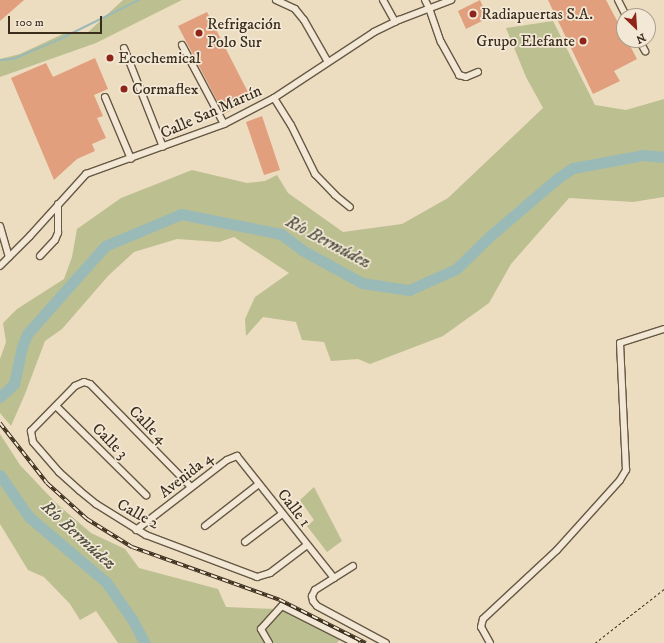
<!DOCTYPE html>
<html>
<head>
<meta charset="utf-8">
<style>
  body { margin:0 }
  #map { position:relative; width:664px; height:643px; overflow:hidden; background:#ecdcc0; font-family:"IM FELL DW Pica",serif }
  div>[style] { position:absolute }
  .green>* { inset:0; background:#bcbf90 }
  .stream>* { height:2px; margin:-1px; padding:0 1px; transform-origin:1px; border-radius:1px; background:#9abab8 }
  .river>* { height:11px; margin:-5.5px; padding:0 5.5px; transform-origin:5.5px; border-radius:5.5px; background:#9abab8 }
  .building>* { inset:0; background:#e19f7e }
  .path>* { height:1px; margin-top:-0.5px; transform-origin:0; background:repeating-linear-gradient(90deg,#3a2d1b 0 3px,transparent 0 5px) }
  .roads { filter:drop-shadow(1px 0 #665944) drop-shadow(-1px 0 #665944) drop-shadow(0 1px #665944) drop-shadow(0 -1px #665944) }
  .minor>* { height:6px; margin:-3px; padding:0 3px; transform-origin:3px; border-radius:3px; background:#f3e8d6 }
  .rail>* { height:3.5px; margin-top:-1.75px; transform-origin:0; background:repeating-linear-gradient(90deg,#f3e8d6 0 6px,#3a2d1b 0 12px); box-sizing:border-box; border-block:1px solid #3a2d1b }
  .dots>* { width:11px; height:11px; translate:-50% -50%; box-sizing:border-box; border:2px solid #f3e8d6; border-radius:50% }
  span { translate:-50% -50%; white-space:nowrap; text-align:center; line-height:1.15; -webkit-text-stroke:3.5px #f3e8d6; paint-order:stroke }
  .poi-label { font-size:16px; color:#3a2d1b }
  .left { translate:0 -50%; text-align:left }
  .right { translate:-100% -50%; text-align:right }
  .street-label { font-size:16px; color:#3a2d1b }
  .water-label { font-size:17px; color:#525042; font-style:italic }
  .north { position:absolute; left:616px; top:8px; width:40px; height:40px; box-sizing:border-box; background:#f3e8d6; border:1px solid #a99d8b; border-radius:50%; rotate:155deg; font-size:11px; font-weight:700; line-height:16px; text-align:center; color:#3a2d1b }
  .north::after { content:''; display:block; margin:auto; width:14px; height:18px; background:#8f2418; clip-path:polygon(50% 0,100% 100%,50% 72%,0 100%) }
  .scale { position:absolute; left:8px; top:16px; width:94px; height:18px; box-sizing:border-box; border:2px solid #3a2d1b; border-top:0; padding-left:5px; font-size:12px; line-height:14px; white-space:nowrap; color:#3a2d1b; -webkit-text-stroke:3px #f3e8d6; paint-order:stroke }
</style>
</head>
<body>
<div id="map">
  <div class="green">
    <i style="clip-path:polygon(123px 0,182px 0,96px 43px,0 77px,0 59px,20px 54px,65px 33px,86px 34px)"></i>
    <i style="clip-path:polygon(553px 21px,595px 105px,626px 110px,664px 99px,664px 197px,633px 202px,569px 198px,511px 264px,489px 303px,443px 336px,370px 364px,358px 359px,331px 361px,324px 342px,302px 340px,296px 322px,263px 317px,246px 336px,245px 319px,255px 297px,289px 273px,234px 237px,219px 242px,177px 239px,134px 252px,108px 276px,62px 329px,45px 341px,25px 394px,11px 426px,0 413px,0 359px,6px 342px,3px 323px,17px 309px,64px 279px,72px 257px,77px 229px,121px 198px,192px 170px,247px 183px,265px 181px,277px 175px,288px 193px,343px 232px,402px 224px,448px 198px,543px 108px,526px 77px,506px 28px)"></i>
    <i style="clip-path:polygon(0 434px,20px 465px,56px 503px,91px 533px,125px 549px,139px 568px,218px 589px,226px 607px,275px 609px,294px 614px,341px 638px,337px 643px,118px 643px,96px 611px,80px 620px,70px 604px,44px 577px,28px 570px,0 524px)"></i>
    <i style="clip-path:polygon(314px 487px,342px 541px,327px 552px,307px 526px,314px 520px,300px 500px)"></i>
  </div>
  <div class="stream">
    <i style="left:0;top:60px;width:13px;rotate:-4deg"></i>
    <i style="left:13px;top:59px;width:49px;rotate:-22.9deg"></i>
    <i style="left:58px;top:40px;width:90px;rotate:-26.3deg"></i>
  </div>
  <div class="river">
    <i style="left:0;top:397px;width:19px;rotate:-43deg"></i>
    <i style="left:14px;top:384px;width:38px;rotate:-78deg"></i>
    <i style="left:22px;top:347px;width:14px;rotate:-69deg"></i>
    <i style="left:27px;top:334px;width:118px;rotate:-48.4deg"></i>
    <i style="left:105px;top:246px;width:82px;rotate:-22.8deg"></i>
    <i style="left:181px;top:214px;width:102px;rotate:11.3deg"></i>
    <i style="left:281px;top:234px;width:26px;rotate:37deg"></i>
    <i style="left:302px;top:250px;width:68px;rotate:28.8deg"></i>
    <i style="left:362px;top:283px;width:48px;rotate:8.5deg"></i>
    <i style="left:409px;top:290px;width:51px;rotate:-24.1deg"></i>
    <i style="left:456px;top:269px;width:47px;rotate:-44.1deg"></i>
    <i style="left:490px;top:236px;width:89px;rotate:-40.5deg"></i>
    <i style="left:558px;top:178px;width:18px;rotate:-34deg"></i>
    <i style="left:573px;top:168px;width:71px;rotate:-10.5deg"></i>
    <i style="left:643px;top:155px;width:21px;rotate:5deg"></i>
    <i style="left:0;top:475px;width:51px;rotate:55.4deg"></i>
    <i style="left:29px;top:517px;width:101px;rotate:40.2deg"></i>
    <i style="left:106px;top:582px;width:45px;rotate:54.9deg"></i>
    <i style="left:132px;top:619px;width:27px;rotate:62deg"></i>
  </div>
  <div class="building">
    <i style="clip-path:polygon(0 0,24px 0,0 21px)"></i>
    <i style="clip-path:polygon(480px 0,488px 18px,466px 29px,458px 11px)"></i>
    <i style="clip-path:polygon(548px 0,606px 0,624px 34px,624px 40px,627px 40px,637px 59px,614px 71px,620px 81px,593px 94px)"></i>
    <i style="clip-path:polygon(207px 12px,252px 100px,224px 114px,178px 26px)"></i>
    <i style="clip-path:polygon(95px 58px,108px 89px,94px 95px,103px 116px,97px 118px,106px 138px,92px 144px,95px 151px,77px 159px,54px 180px,11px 78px,46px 63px,53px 77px)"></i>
    <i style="clip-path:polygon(262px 116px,280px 170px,264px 175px,246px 122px)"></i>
  </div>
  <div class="path">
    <i style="left:595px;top:643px;width:88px;rotate:-38deg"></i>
  </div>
  <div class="roads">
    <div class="minor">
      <i style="left:276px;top:0;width:21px;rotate:25deg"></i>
      <i style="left:295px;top:9px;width:14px;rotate:51deg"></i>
      <i style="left:304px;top:20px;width:48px;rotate:60.3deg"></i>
      <i style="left:383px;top:0;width:25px;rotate:61deg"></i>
      <i style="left:425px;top:0;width:9px;rotate:63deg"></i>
      <i style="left:429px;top:8px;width:36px;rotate:71deg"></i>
      <i style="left:441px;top:42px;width:38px;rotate:61deg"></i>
      <i style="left:459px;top:75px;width:7px;rotate:16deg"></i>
      <i style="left:466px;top:77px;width:13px;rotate:-23deg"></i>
      <i style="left:618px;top:0;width:18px;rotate:63deg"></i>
      <i style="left:639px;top:40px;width:13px;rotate:61deg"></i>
      <i style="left:182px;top:45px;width:89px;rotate:62deg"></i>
      <i style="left:124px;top:48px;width:106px;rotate:68.5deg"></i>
      <i style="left:105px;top:97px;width:67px;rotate:67.2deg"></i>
      <i style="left:274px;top:98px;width:32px;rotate:58deg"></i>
      <i style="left:291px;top:125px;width:55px;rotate:63.9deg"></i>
      <i style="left:315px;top:174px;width:29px;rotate:46deg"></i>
      <i style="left:335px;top:195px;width:19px;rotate:39deg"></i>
      <i style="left:0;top:226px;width:32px;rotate:74deg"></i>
      <i style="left:40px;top:256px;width:22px;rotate:-47deg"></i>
      <i style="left:55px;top:240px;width:8px;rotate:-67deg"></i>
      <i style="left:58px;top:233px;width:29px;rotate:-90deg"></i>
      <i style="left:0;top:266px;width:42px;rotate:-45deg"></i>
      <i style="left:30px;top:236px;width:84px;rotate:-47.9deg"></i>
      <i style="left:86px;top:174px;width:147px;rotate:-19.9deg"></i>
      <i style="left:224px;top:124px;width:56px;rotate:-27.5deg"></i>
      <i style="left:274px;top:98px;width:120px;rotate:-33.4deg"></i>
      <i style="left:374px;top:32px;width:28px;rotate:-26deg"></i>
      <i style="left:399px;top:20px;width:56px;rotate:-21deg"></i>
      <i style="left:56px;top:406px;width:127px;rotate:44.7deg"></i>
      <i style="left:191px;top:487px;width:144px;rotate:-134.4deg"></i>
      <i style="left:90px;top:384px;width:6px;rotate:-162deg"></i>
      <i style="left:84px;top:382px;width:10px;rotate:156deg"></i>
      <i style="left:75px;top:386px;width:63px;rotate:134.4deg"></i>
      <i style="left:31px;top:431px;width:11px;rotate:80deg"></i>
      <i style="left:33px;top:442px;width:40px;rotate:49deg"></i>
      <i style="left:59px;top:472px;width:28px;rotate:42deg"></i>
      <i style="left:80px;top:491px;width:21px;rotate:39deg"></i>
      <i style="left:96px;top:504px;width:59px;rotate:31.8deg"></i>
      <i style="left:146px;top:535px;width:119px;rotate:20.7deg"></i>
      <i style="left:257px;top:577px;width:14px;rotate:-17deg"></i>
      <i style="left:270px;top:573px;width:46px;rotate:-37.1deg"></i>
      <i style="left:205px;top:526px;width:68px;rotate:-37.9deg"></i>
      <i style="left:136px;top:530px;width:115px;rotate:-37.6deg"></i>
      <i style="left:227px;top:460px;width:11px;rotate:-22deg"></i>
      <i style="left:237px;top:456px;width:156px;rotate:51.5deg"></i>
      <i style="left:245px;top:542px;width:46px;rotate:-37.1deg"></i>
      <i style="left:353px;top:566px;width:45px;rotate:147.7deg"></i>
      <i style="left:315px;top:590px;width:7px;rotate:117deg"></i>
      <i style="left:312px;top:596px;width:5px;rotate:79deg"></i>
      <i style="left:313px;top:601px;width:6px;rotate:51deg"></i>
      <i style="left:317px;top:606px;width:78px;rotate:28.2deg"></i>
      <i style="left:269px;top:643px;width:16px;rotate:-120deg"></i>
      <i style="left:261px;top:629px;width:31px;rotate:-48deg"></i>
      <i style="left:282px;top:606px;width:82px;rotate:26.9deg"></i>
      <i style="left:490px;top:643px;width:18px;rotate:-119deg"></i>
      <i style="left:481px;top:627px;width:8px;rotate:-76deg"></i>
      <i style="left:483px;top:619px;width:101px;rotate:-43deg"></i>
      <i style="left:557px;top:550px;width:94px;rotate:-48deg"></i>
      <i style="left:620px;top:480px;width:12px;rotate:-59deg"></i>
      <i style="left:626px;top:470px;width:127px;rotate:-92.7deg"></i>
      <i style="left:620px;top:343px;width:46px;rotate:-17.7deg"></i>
    </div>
  </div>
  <div class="rail">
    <i style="left:0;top:423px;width:76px;rotate:51.9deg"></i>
    <i style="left:47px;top:483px;width:54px;rotate:42deg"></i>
    <i style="left:87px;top:519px;width:53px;rotate:31.9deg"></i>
    <i style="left:132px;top:547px;width:157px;rotate:19.7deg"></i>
    <i style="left:280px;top:600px;width:96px;rotate:26.6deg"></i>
  </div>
  <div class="dots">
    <i style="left:473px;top:14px;background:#8f2418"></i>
    <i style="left:199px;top:33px;background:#8f2418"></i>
    <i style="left:583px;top:41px;background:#8f2418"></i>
    <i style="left:110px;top:58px;background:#8f2418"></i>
    <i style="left:124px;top:89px;background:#8f2418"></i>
  </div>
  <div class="poi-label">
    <span class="left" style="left:481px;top:14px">Radiapuertas S.A.</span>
    <span class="left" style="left:207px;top:33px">Refrigación<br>Polo Sur</span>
    <span class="right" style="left:575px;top:41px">Grupo Elefante</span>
    <span class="left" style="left:118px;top:58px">Ecochemical</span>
    <span class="left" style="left:132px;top:89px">Cormaflex</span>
  </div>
  <div class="street-label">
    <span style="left:211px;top:112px;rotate:-24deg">Calle San Martín</span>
    <span style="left:148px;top:425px;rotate:45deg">Calle 4</span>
    <span style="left:110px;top:441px;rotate:45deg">Calle 3</span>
    <span style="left:186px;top:475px;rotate:-38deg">Avenida 4</span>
    <span style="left:294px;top:508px;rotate:52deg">Calle 1</span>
    <span style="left:138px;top:514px;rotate:29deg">Calle 2</span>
  </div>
  <div class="water-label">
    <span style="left:328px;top:243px;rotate:28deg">Río Bermúdez</span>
    <span style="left:78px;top:536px;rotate:42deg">Río Bermúdez</span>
  </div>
  <div class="north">N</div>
  <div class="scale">100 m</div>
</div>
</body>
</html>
